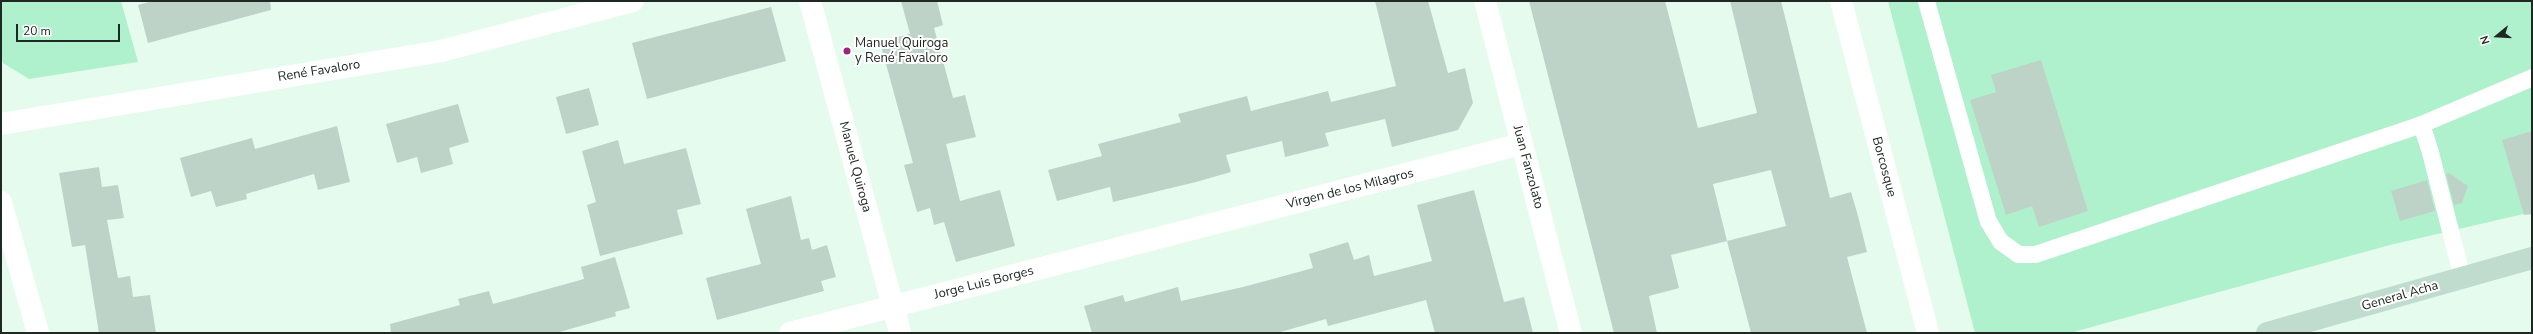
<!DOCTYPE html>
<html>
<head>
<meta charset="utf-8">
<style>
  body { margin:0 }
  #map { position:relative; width:2533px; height:334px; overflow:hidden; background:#e5fbee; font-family:"Nunito Sans",sans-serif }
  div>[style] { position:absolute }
  .green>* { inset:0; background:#b0f1cd }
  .building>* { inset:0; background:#bed3c7 }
  .lane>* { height:17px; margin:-8.5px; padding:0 8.5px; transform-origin:8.5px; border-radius:8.5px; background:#fff }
  .street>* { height:22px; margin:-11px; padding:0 11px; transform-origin:11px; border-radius:11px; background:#fff }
  .secondary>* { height:22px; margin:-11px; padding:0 11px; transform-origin:11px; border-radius:11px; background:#bfdcce }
  .dots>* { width:11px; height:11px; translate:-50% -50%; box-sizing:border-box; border:2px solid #fff; border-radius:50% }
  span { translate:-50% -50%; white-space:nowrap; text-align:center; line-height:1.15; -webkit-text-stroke:4px #fff; paint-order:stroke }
  .poi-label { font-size:13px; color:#202823 }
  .left { translate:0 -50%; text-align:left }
  .street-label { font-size:13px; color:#202823 }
  .frame { position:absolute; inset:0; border:2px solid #202823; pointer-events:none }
  .north { position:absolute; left:2477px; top:16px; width:40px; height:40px; -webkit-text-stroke:3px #fff; paint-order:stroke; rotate:252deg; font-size:11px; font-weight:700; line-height:16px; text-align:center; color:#202823 }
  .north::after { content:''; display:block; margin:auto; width:14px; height:18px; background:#202823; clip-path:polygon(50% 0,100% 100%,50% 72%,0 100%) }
  .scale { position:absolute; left:16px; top:24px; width:104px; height:18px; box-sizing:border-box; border:2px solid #202823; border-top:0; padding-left:5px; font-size:12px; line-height:14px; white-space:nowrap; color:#202823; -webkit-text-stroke:3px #fff; paint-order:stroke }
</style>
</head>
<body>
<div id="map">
  <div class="green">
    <i style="clip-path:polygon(1px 1px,121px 1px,138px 62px,29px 79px,3px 63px,1px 55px)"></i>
    <i style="clip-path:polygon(1888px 1px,2532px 1px,2532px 212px,2390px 245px,2070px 333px,1975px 333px)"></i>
  </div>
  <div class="building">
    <i style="clip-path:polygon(153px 1px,270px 1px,271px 10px,148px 43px,138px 5px)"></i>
    <i style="clip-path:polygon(901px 1px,937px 1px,943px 25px,934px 28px,953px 98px,965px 95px,976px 137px,946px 144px,960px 201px,1000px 190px,1015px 246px,956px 262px,944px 222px,934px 225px,930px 208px,917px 212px,904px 165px,913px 163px,880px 42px,931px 28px,910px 34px)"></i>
    <i style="clip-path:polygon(1375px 1px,1428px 1px,1448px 73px,1465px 68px,1473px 103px,1458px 130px,1392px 147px,1385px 119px,1325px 133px,1329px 146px,1285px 157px,1282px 141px,1226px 155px,1231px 172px,1196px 182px,1113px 202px,1110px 187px,1057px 201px,1048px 170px,1102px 156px,1098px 144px,1181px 122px,1178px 114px,1247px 96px,1251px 111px,1328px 91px,1331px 102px,1396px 86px)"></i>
    <i style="clip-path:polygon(evenodd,1529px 1px,1665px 1px,1698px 128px,1757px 113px,1730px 1px,1781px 1px,1830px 198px,1851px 192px,1858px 216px,1867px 252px,1847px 257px,1867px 333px,1751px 333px,1727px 241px,1671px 255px,1679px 288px,1649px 296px,1657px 333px,1614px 333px,1529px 1px,1771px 170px,1786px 226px,1727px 241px,1713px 184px,1771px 170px)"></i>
    <i style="clip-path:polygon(771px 7px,786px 61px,647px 99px,632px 43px)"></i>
    <i style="clip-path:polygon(2041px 60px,2088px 211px,2039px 227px,2032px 206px,2006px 215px,1970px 100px,1996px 92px,1991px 75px)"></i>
    <i style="clip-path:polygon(589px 88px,599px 125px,566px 134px,556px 97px)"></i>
    <i style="clip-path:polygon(458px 104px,469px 142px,449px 148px,453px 164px,421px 173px,417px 157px,397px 163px,386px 124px)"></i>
    <i style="clip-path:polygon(337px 126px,350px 182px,318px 190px,314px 174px,246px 194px,247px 199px,216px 207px,211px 191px,191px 197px,180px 158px,252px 138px,255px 149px)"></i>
    <i style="clip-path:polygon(2532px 131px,2532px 214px,2524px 215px,2502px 140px)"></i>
    <i style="clip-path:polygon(618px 140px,624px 164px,686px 148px,701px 204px,677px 210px,683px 234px,600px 256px,587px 205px,596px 202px,582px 151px)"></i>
    <i style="clip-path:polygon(99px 167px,102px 187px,118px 185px,124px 218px,107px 220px,118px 278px,130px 276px,133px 297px,150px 295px,156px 333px,99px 333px,85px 245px,72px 247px,59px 173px)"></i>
    <i style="clip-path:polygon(2449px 173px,2468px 186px,2462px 203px,2454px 205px,2446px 174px)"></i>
    <i style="clip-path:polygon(2427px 180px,2435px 211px,2400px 221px,2391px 191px)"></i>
    <i style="clip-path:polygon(1474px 190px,1504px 302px,1524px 297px,1533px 333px,1435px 333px,1426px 300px,1328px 326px,1326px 319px,1277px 333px,1092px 333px,1084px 306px,1123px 295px,1125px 302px,1178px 287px,1181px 301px,1243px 287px,1313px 268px,1309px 254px,1348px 242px,1354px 260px,1369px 255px,1374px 276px,1432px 261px,1417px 205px)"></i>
    <i style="clip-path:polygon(791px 196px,801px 240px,809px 238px,812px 250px,827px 245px,836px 277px,821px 281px,824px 291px,717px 320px,706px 278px,761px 264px,746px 209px)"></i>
    <i style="clip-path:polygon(615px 257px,630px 308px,615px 312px,616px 316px,556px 333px,391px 333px,390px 324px,460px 305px,458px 299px,489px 291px,493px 304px,584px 279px,581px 267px)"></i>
  </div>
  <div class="lane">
    <i style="left:1926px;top:1px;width:229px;rotate:74.3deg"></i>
    <i style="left:1988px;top:221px;width:23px;rotate:59deg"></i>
    <i style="left:2000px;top:241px;width:22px;rotate:36deg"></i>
    <i style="left:2018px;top:254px;width:17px"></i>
    <i style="left:2035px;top:254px;width:407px;rotate:-18.6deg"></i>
    <i style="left:2421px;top:124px;width:29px;rotate:72deg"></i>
    <i style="left:2430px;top:152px;width:130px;rotate:75.7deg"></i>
    <i style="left:2421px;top:124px;width:121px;rotate:-22.9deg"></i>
  </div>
  <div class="street">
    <i style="left:810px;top:1px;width:344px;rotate:74.8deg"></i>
    <i style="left:1485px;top:1px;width:343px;rotate:75.5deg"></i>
    <i style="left:1841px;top:1px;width:343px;rotate:75.3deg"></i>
    <i style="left:1px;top:124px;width:446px;rotate:-9.4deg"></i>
    <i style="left:441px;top:51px;width:198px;rotate:-14.6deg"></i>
    <i style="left:1px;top:202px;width:136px;rotate:74.2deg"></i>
    <i style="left:790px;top:333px;width:756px;rotate:-14.48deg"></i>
  </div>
  <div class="secondary">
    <i style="left:2267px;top:333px;width:275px;rotate:-15.8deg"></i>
  </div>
  <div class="dots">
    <i style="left:847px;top:51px;background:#9c247d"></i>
  </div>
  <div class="poi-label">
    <span class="left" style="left:855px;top:51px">Manuel Quiroga<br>y René Favaloro</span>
  </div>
  <div class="street-label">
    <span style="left:319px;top:71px;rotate:-9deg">René Favaloro</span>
    <span style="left:855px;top:167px;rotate:75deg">Manuel Quiroga</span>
    <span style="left:1528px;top:167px;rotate:75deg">Juan Fanzolato</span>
    <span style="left:1884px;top:167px;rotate:75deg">Borcosque</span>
    <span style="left:1350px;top:189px;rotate:-14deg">Virgen de los Milagros</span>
    <span style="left:984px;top:283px;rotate:-14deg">Jorge Luis Borges</span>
    <span style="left:2400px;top:296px;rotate:-16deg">General Acha</span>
  </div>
  <div class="frame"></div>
  <div class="north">N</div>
  <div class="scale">20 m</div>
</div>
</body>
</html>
